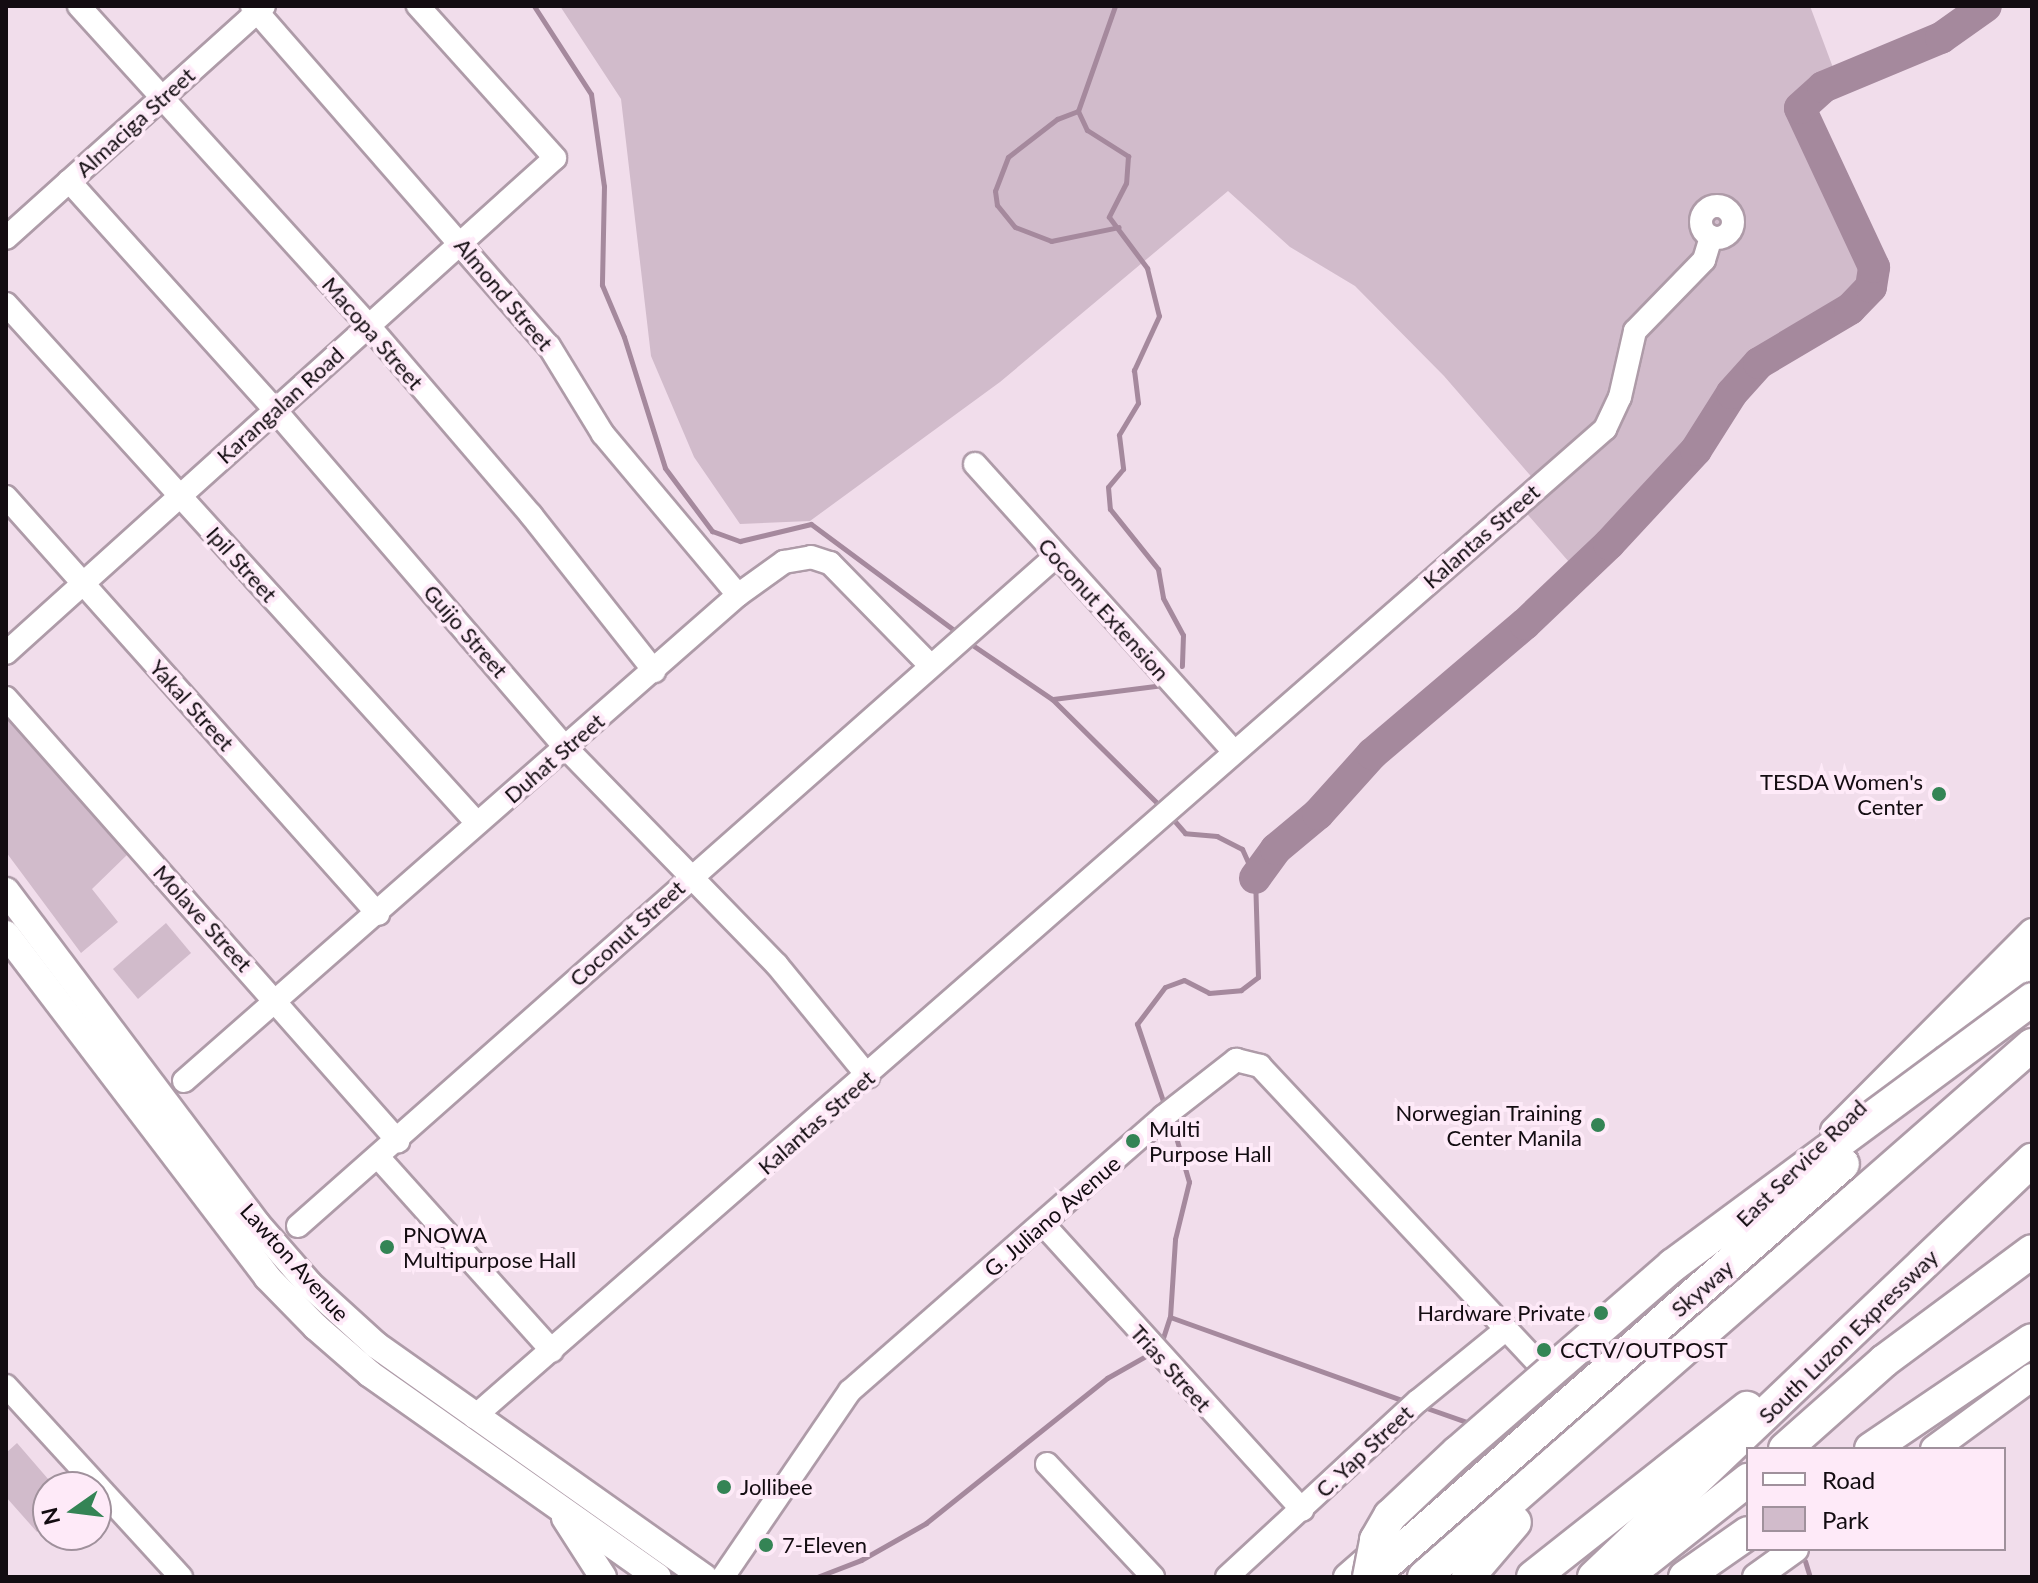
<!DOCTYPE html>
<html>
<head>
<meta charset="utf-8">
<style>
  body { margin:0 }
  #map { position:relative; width:2038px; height:1583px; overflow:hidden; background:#f1ddeb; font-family:Lato,sans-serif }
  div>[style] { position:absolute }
  .green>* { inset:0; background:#d1bbcb }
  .stream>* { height:5px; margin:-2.5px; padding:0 2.5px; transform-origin:2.5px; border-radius:2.5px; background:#a5899d }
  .river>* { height:32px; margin:-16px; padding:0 16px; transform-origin:16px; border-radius:16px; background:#a5899d }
  .roads { filter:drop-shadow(2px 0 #ae9ba8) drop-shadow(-2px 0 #ae9ba8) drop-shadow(0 2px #ae9ba8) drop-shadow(0 -2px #ae9ba8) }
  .minor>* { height:22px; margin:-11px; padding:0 11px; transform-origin:11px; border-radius:11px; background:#fff }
  .minor>.ring { margin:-11px; padding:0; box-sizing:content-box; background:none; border:22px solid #fff; border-radius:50% }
  .major>* { height:26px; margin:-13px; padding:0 13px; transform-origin:13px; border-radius:13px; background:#fff }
  .highway>* { height:32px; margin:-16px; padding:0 16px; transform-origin:16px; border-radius:16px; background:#fff }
  .bridges { filter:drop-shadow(2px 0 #ae9ba8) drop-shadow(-2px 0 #ae9ba8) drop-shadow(0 2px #ae9ba8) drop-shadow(0 -2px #ae9ba8) }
  .highway-bridge>* { height:32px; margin:-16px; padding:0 16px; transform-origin:16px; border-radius:16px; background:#fff }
  .dots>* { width:22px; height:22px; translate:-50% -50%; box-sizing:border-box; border:4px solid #feeaf8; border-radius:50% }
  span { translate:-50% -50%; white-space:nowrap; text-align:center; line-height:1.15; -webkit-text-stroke:8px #feeaf8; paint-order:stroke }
  .street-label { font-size:22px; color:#130c11 }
  .poi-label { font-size:22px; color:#130c11 }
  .right { translate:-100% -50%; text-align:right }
  .left { translate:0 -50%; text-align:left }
  .frame { position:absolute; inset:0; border:8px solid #130c11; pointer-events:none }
  .legend { position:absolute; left:1746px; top:1447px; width:260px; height:104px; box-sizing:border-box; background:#feeaf8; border:2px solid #a0919c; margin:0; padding:10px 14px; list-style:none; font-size:24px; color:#130c11 }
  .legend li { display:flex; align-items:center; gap:16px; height:40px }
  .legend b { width:40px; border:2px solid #a0919c }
  .north { position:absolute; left:32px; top:1471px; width:80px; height:80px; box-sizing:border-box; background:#feeaf8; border:2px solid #a0919c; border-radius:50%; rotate:256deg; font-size:22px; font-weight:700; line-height:32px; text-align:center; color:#130c11 }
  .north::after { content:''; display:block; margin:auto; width:28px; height:36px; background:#348455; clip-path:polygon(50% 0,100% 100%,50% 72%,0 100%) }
</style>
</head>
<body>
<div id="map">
  <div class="green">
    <i style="clip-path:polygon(560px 6px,1810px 6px,1835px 73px,1798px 113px,1862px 257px,1858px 282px,1754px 371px,1686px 465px,1576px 570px,1516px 501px,1536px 482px,1444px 376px,1355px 286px,1290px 247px,1228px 191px,1000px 382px,810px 521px,740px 524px,694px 457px,651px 356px,621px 99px)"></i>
    <i style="clip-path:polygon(6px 711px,129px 853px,92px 889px,118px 922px,81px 953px,6px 852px)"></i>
    <i style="clip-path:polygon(166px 923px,191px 953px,138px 999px,113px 969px)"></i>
    <i style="clip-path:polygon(17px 1443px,55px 1487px,48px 1487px,48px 1522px,37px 1532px,6px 1497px,6px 1453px)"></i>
  </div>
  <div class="stream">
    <i style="left:534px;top:6px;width:105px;rotate:57.1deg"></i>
    <i style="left:591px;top:94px;width:93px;rotate:82deg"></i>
    <i style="left:604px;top:186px;width:99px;rotate:91.2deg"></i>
    <i style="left:602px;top:285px;width:56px;rotate:67.1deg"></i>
    <i style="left:624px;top:337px;width:137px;rotate:72.6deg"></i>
    <i style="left:665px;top:468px;width:79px;rotate:53.3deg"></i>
    <i style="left:712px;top:531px;width:30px;rotate:20deg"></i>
    <i style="left:740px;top:541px;width:73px;rotate:-13.5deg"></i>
    <i style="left:811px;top:524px;width:183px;rotate:36.6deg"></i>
    <i style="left:1115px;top:6px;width:111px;rotate:109.4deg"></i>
    <i style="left:1078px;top:111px;width:21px;rotate:65deg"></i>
    <i style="left:1087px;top:130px;width:49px;rotate:32.4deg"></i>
    <i style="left:1128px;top:156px;width:27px;rotate:94deg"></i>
    <i style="left:1126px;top:183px;width:38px;rotate:117deg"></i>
    <i style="left:1109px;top:217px;width:64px;rotate:53.3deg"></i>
    <i style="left:1147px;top:268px;width:49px;rotate:76deg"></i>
    <i style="left:1159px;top:316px;width:60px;rotate:114.8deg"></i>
    <i style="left:1134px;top:370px;width:33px;rotate:83deg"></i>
    <i style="left:1138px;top:403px;width:37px;rotate:121deg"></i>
    <i style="left:1119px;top:435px;width:34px;rotate:83deg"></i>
    <i style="left:1123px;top:469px;width:23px;rotate:130deg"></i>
    <i style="left:1108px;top:487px;width:22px;rotate:85deg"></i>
    <i style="left:1110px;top:509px;width:77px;rotate:51.3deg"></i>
    <i style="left:1158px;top:569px;width:29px;rotate:80deg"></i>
    <i style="left:1163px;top:598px;width:42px;rotate:61.6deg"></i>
    <i style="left:1183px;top:635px;width:31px;rotate:92deg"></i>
    <i style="left:1078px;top:111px;width:22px;rotate:159deg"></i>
    <i style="left:1057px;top:119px;width:62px;rotate:142.2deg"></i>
    <i style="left:1008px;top:157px;width:36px;rotate:111deg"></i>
    <i style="left:995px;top:191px;width:14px;rotate:82deg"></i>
    <i style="left:997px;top:205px;width:28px;rotate:51deg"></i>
    <i style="left:1015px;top:227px;width:39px;rotate:21deg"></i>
    <i style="left:1051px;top:241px;width:69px;rotate:-11.6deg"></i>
    <i style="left:968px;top:642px;width:102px;rotate:34.2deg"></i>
    <i style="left:1052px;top:699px;width:156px;rotate:44.7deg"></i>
    <i style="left:1053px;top:699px;width:111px;rotate:-7.3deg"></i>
    <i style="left:1165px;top:1107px;width:88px;rotate:-108.6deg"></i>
    <i style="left:1137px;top:1024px;width:46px;rotate:-52.9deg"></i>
    <i style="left:1165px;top:987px;width:20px;rotate:-20deg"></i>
    <i style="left:1184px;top:980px;width:28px;rotate:27deg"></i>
    <i style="left:1209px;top:993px;width:32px;rotate:-5deg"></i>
    <i style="left:1241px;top:990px;width:21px;rotate:-37deg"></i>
    <i style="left:1258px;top:977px;width:99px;rotate:-91.7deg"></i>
    <i style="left:1255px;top:878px;width:32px;rotate:-114deg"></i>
    <i style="left:1242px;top:849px;width:28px;rotate:-153deg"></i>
    <i style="left:1217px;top:836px;width:32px;rotate:-175deg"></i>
    <i style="left:1185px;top:833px;width:23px;rotate:-131deg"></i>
    <i style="left:1170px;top:1317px;width:253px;rotate:19.7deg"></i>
    <i style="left:1161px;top:1344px;width:28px;rotate:-72deg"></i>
    <i style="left:1170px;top:1317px;width:78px;rotate:-86.3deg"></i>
    <i style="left:1175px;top:1239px;width:59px;rotate:-76.2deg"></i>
    <i style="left:1189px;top:1182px;width:65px;rotate:-106.2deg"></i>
    <i style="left:1421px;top:1406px;width:54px;rotate:19.4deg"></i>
    <i style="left:1805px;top:1561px;width:17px;rotate:73deg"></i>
    <i style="left:817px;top:1577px;width:47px;rotate:-21.1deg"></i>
    <i style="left:861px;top:1560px;width:75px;rotate:-29.6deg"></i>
    <i style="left:926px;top:1523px;width:232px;rotate:-38.7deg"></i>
    <i style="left:1107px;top:1378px;width:51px;rotate:-29.6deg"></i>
  </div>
  <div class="river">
    <i style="left:1255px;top:878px;width:36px;rotate:-54deg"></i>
    <i style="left:1276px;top:849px;width:55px;rotate:-39.8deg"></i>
    <i style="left:1318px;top:814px;width:81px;rotate:-48deg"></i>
    <i style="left:1372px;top:754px;width:201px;rotate:-40.4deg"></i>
    <i style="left:1525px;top:624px;width:116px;rotate:-43.6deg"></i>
    <i style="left:1609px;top:544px;width:128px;rotate:-47.2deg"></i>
    <i style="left:1696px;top:450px;width:67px;rotate:-57.7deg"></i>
    <i style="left:1732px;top:393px;width:40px;rotate:-48deg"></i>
    <i style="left:1759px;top:363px;width:106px;rotate:-30.7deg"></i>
    <i style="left:1850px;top:309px;width:30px;rotate:-46deg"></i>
    <i style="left:1871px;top:287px;width:20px;rotate:-81deg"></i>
    <i style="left:1874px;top:267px;width:175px;rotate:-115deg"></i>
    <i style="left:1800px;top:108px;width:31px;rotate:-42deg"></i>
    <i style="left:1823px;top:87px;width:128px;rotate:-22.6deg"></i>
    <i style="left:1941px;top:38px;width:55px;rotate:-35.4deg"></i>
  </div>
  <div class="roads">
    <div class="minor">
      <i style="left:79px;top:6px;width:432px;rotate:47.8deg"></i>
      <i style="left:369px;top:326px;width:249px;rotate:49.4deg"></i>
      <i style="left:531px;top:515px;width:199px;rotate:51.7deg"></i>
      <i style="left:252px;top:6px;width:451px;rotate:48.9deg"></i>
      <i style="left:549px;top:346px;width:103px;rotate:58.5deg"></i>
      <i style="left:603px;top:434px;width:210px;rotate:50deg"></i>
      <i style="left:69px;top:181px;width:308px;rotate:48deg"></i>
      <i style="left:275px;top:410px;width:446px;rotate:49.3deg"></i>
      <i style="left:566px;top:748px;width:303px;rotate:45.8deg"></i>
      <i style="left:777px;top:965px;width:144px;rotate:50.7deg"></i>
      <i class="ring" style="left:1701px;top:206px;width:10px;height:10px"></i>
      <i style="left:6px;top:238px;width:347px;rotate:-42deg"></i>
      <i style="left:6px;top:304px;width:701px;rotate:47.78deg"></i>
      <i style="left:975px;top:464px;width:387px;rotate:48deg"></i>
      <i style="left:6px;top:497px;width:559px;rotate:48.26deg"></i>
      <i style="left:6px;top:653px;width:739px;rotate:-42.04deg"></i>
      <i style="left:555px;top:158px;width:205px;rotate:-132deg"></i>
      <i style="left:6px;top:698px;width:592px;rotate:48.5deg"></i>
      <i style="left:184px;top:1081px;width:737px;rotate:-41.26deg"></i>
      <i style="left:738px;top:595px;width:57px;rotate:-35.7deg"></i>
      <i style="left:784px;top:562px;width:27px;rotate:-10deg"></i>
      <i style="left:811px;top:557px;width:20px;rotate:18deg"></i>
      <i style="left:830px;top:563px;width:141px;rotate:45.6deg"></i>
      <i style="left:379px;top:1158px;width:259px;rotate:48.1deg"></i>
      <i style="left:1043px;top:1224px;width:386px;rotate:47.8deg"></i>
      <i style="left:298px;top:1226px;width:1012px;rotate:-41.47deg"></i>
      <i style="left:6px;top:1386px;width:259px;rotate:47.5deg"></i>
      <i style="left:474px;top:1417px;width:1502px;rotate:-41.14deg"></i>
      <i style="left:1605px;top:429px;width:35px;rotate:-65deg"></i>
      <i style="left:1620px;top:397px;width:68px;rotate:-77.2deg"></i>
      <i style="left:1635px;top:331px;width:99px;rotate:-45.8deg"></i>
      <i style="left:1704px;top:260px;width:24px;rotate:-73deg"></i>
      <i style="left:1047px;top:1464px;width:155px;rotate:46.8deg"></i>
      <i style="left:723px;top:1577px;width:225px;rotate:-55.7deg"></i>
      <i style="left:850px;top:1391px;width:416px;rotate:-41.2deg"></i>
      <i style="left:1163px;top:1117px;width:93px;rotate:-38deg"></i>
      <i style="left:1236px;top:1060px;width:25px;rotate:14deg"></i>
      <i style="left:1260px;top:1066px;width:436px;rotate:46.9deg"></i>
      <i style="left:1227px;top:1577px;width:260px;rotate:-42.7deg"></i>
      <i style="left:1418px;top:1401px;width:112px;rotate:-39.2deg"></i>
    </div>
    <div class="major">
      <i style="left:6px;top:891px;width:416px;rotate:53deg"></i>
      <i style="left:256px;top:1223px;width:81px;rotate:49deg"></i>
      <i style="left:309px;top:1284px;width:91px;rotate:42.3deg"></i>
      <i style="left:376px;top:1345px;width:402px;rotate:35.3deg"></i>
      <i style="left:6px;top:934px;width:431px;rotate:52.7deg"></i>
      <i style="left:267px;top:1277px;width:70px;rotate:45.6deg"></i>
      <i style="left:316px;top:1327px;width:72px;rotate:41deg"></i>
      <i style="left:370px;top:1374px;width:352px;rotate:35.2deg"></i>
      <i style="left:1950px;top:1047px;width:117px;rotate:-45.3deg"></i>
      <i style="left:1834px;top:1131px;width:281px;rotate:-45.1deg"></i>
      <i style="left:1553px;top:1398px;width:156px;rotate:-43.7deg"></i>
      <i style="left:1934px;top:1449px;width:122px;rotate:-36.3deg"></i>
      <i style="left:565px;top:1518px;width:70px;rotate:57.2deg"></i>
      <i style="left:1347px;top:1577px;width:186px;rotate:-41.1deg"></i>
      <i style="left:1756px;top:1577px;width:48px;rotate:-35.7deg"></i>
    </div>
    <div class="highway">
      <i style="left:1785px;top:1449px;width:132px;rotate:-41.6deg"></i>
      <i style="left:1884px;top:1361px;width:184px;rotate:-36.6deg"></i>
      <i style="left:1871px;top:1449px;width:194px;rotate:-34.1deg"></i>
      <i style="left:1424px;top:1577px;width:808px;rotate:-41.19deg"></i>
      <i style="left:1468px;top:1577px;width:72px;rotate:-49.5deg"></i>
      <i style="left:1533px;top:1577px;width:273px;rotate:-38.3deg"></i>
      <i style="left:1594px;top:1577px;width:605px;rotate:-43.59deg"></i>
      <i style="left:1625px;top:1577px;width:157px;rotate:-38.3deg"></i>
      <i style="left:1685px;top:1577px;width:77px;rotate:-34.9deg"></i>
    </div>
  </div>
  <div class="bridges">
    <div class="highway-bridge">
      <i style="left:1369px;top:1577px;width:38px;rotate:-79deg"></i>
      <i style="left:1376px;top:1540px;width:28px;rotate:-60deg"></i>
      <i style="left:1390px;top:1516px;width:93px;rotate:-43.3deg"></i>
      <i style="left:1458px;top:1452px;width:285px;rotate:-41deg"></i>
      <i style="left:1673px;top:1265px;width:447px;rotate:-36.5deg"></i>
      <i style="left:1371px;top:1577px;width:627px;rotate:-41.19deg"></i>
    </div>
  </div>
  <div class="dots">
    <i style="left:1939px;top:794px;background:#348455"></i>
    <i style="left:1598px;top:1125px;background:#348455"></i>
    <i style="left:1133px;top:1141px;background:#348455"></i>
    <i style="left:387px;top:1247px;background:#348455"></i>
    <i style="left:1601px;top:1313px;background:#348455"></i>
    <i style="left:1544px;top:1350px;background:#348455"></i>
    <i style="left:724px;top:1487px;background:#348455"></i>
    <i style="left:766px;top:1545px;background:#348455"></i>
  </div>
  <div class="street-label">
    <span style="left:135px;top:122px;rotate:-42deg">Almaciga Street</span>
    <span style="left:504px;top:294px;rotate:50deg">Almond Street</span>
    <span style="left:373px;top:333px;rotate:49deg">Macopa Street</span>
    <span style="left:280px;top:405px;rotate:-42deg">Karangalan Road</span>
    <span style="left:1481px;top:536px;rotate:-41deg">Kalantas Street</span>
    <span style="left:242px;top:564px;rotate:48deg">Ipil Street</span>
    <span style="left:1104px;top:609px;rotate:48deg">Coconut Extension</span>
    <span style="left:466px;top:631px;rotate:49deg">Guijo Street</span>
    <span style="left:192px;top:705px;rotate:48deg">Yakal Street</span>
    <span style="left:554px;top:758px;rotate:-41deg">Duhat Street</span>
    <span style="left:203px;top:918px;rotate:48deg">Molave Street</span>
    <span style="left:627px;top:933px;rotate:-42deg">Coconut Street</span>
    <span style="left:816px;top:1122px;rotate:-41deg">Kalantas Street</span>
    <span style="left:1801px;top:1163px;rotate:-44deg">East Service Road</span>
    <span style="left:1052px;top:1216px;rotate:-41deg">G. Juliano Avenue</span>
    <span style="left:295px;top:1262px;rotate:48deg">Lawton Avenue</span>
    <span style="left:1702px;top:1288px;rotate:-41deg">Skyway</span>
    <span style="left:1848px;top:1336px;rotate:-44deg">South Luzon Expressway</span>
    <span style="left:1171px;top:1368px;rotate:48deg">Trias Street</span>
    <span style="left:1364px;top:1451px;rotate:-43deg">C. Yap Street</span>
  </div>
  <div class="poi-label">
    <span class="right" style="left:1923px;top:794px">TESDA Women's<br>Center</span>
    <span class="right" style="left:1582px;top:1125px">Norwegian Training<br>Center Manila</span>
    <span class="left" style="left:1149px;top:1141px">Multi<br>Purpose Hall</span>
    <span class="left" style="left:403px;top:1247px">PNOWA<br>Multipurpose Hall</span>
    <span class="right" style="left:1585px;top:1313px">Hardware Private</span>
    <span class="left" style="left:1560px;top:1350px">CCTV/OUTPOST</span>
    <span class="left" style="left:740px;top:1487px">Jollibee</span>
    <span class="left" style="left:782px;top:1545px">7-Eleven</span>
  </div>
  <div class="frame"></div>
  <ul class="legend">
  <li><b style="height:10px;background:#fff"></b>Road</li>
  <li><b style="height:22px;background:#d1bbcb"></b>Park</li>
  </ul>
  <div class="north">N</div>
</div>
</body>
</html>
